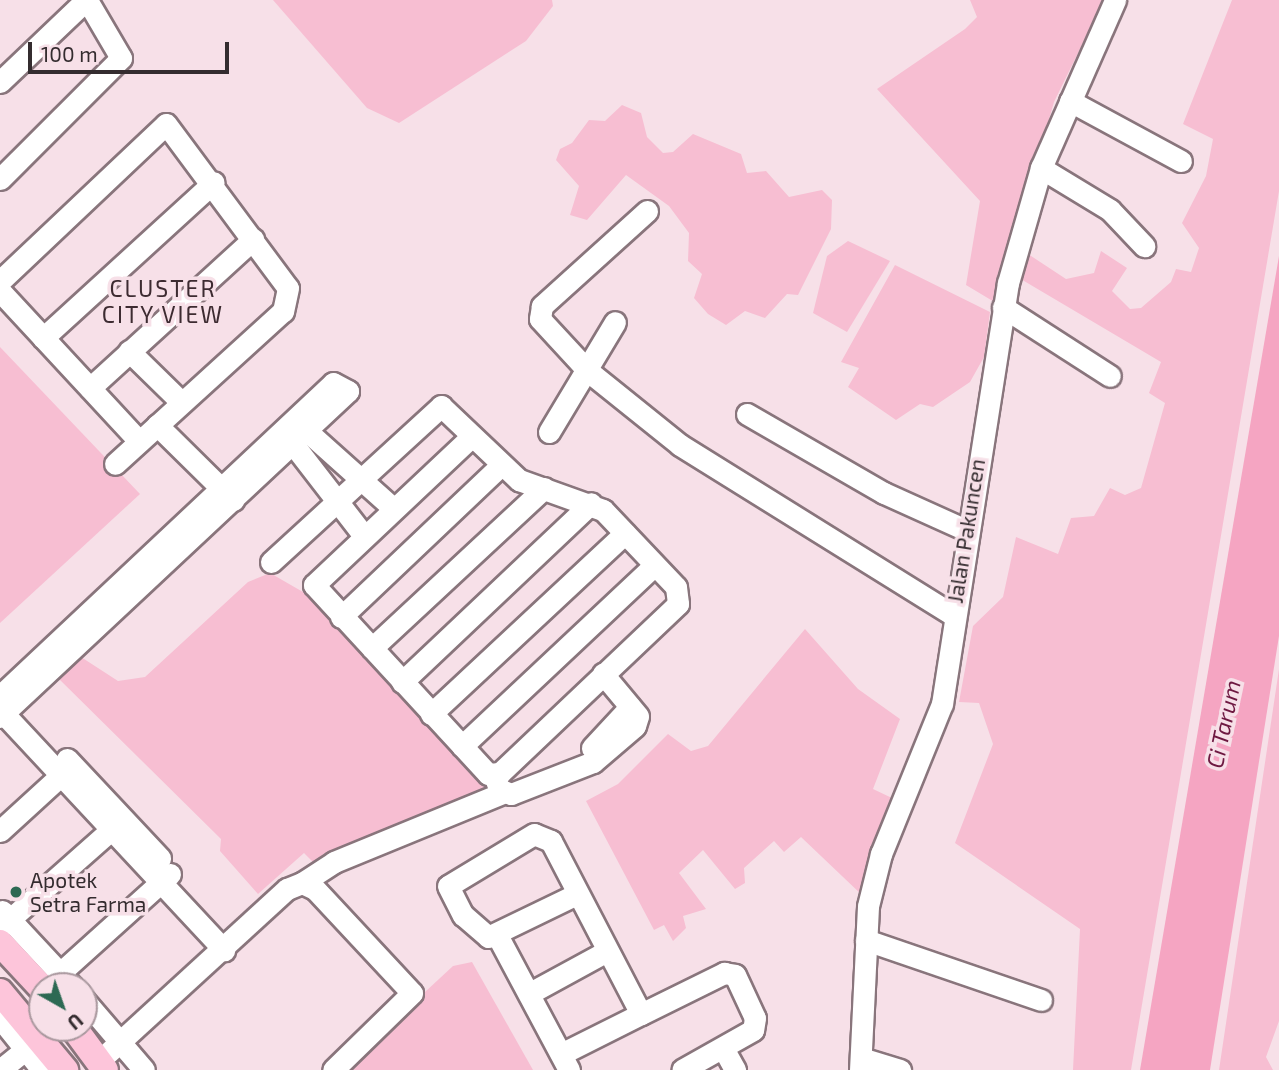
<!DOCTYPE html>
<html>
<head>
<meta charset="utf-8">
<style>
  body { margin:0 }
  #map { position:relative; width:1279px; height:1070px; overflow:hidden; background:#f7e0e8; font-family:"Exo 2",sans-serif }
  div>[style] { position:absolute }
  .green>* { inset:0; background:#f7bed2 }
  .water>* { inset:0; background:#f5a5c2 }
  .roads { filter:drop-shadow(2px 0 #89757c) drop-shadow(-2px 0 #89757c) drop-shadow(0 2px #89757c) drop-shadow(0 -2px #89757c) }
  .minor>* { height:21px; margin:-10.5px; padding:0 10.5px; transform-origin:10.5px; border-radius:10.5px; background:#fff }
  .major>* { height:26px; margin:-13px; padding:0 13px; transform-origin:13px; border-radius:13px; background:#fdc5da }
  .dots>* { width:19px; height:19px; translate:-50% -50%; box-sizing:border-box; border:4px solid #f7e0e8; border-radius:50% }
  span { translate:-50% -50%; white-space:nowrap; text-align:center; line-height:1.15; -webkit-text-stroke:7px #f7e0e8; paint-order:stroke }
  .street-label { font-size:21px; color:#342c2f }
  .poi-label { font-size:21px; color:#342c2f }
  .left { translate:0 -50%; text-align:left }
  .neighbourhood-label { font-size:23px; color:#3d2b31; letter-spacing:2px }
  .water-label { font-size:23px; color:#6e1841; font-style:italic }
  .north { position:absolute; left:28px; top:972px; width:70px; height:70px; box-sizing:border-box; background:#f7e0e8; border:2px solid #a9989e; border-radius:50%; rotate:140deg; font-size:19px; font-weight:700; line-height:28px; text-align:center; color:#342c2f }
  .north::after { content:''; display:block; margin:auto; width:24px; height:32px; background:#2d6953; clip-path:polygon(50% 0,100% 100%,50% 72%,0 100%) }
  .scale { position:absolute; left:28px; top:42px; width:201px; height:32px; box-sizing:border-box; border:4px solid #342c2f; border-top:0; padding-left:9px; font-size:21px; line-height:24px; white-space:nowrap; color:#342c2f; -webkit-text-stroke:5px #f7e0e8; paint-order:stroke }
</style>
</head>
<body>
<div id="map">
  <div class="green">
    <i style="clip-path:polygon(273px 0,552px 0,553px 6px,526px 41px,399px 123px,367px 108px)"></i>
    <i style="clip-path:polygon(970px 0,1104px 0,1054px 102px,996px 303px,966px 285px,980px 201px,877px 89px,965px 29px,977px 17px)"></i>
    <i style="clip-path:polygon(1232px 0,1279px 0,1279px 191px,1131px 1070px,1073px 1070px,1080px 929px,955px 843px,993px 744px,979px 703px,959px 702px,973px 626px,1003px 597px,1016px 537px,1058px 554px,1071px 518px,1094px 516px,1110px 488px,1125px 495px,1141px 488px,1165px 403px,1149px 393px,1161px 362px,1019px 278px,1025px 252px,1066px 279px,1094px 273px,1101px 251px,1127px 268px,1112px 291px,1130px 309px,1141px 308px,1171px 282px,1176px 269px,1191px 272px,1199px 248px,1182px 223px,1206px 176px,1213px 139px,1183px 124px)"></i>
    <i style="clip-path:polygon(622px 105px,641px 113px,647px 137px,663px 153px,673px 152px,693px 134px,741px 154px,747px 173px,766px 171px,789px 197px,822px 190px,832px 200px,831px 229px,798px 295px,787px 294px,765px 318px,745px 311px,726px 325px,708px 314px,694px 298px,702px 274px,688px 261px,689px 233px,669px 206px,626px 175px,587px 220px,570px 215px,579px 186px,556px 160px,560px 149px,572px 143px,589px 120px,605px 121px)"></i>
    <i style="clip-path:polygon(848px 241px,890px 261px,847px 332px,813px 313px,827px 256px)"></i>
    <i style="clip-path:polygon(895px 265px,990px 312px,984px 357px,970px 382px,933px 407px,920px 404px,896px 420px,848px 387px,859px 368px,841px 362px)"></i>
    <i style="clip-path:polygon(0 347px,140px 494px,0 623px)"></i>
    <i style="clip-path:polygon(270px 573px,303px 592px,489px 791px,315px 864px,304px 853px,258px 894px,220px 851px,221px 839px,58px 678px,81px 657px,118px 681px,145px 677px,248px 582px)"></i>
    <i style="clip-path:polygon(805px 629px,858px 689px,900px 719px,873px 789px,892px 798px,874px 840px,863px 896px,801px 837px,784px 852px,774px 841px,744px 868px,745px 883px,735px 889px,703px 850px,679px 873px,706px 909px,683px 916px,686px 928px,673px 941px,664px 925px,654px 930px,586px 801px,618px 784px,668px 734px,691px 751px,708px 746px)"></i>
    <i style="clip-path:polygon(1279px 669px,1279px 1021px,1266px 1057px,1273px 1070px,1219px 1070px)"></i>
    <i style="clip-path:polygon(472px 962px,533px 1070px,341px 1070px,453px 966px)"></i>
  </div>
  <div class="water">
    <i style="clip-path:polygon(1279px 256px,1279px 636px,1210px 1070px,1140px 1070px)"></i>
  </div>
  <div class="roads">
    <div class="minor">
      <i style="left:0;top:82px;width:119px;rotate:-43.6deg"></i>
      <i style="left:1070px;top:101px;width:126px;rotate:28.4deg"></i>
      <i style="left:1041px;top:168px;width:81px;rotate:31.3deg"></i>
      <i style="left:1110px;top:210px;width:50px;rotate:46.6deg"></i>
      <i style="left:0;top:179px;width:171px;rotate:-45deg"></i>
      <i style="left:121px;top:58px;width:67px;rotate:-120.4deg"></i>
      <i style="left:647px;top:211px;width:142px;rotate:137.9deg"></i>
      <i style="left:542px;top:306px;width:13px;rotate:99deg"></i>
      <i style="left:540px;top:319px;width:71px;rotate:47.3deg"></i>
      <i style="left:588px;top:371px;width:118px;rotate:38.8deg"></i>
      <i style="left:680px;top:445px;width:322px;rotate:31.9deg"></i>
      <i style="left:0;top:281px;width:228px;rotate:-43.4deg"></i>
      <i style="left:166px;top:124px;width:204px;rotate:53.4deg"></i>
      <i style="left:288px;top:288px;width:24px;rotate:102deg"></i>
      <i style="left:283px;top:311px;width:227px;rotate:137.7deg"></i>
      <i style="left:0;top:291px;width:205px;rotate:47.2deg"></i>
      <i style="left:1003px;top:307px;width:127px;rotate:32.8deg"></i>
      <i style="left:43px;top:338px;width:231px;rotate:-42.4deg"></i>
      <i style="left:129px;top:351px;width:73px;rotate:44.4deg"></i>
      <i style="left:90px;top:388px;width:221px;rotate:-42.4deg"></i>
      <i style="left:747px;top:414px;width:158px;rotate:30deg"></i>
      <i style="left:884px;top:493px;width:90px;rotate:24.3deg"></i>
      <i style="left:299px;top:424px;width:126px;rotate:41.8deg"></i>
      <i style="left:157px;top:425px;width:107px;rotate:44.6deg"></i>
      <i style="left:549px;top:432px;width:128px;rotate:-59deg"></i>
      <i style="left:286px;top:435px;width:128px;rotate:52.3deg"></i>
      <i style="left:271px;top:562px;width:231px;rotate:-42.5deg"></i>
      <i style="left:441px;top:406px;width:108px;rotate:43.5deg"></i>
      <i style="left:519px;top:480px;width:89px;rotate:19.7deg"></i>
      <i style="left:603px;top:510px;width:106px;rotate:46.5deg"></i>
      <i style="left:676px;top:587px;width:17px;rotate:83deg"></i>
      <i style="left:678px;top:604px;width:245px;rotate:136.5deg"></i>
      <i style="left:500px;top:773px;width:12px;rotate:175deg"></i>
      <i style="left:488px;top:774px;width:257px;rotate:-132.6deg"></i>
      <i style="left:314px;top:585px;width:217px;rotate:-43.3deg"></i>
      <i style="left:341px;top:617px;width:219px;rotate:-43.5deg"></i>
      <i style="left:372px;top:648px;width:235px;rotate:-42.9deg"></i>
      <i style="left:402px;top:682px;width:260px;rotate:-43.4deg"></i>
      <i style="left:0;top:696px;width:457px;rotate:-43.2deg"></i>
      <i style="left:333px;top:383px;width:17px;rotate:28deg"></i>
      <i style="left:348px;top:391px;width:477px;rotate:136.9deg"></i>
      <i style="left:4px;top:714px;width:323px;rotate:47deg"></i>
      <i style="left:431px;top:714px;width:265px;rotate:-43deg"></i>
      <i style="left:462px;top:746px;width:263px;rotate:-43.2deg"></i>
      <i style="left:592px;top:748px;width:56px;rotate:-47.2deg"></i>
      <i style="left:67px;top:759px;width:136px;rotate:46.8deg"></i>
      <i style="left:494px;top:775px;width:15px;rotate:70deg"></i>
      <i style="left:499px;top:789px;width:13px;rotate:23deg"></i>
      <i style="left:511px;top:794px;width:88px;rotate:-21.3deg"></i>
      <i style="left:593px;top:762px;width:55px;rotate:-40.6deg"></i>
      <i style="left:635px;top:726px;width:10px;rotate:-73deg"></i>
      <i style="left:638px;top:716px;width:55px;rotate:-129.8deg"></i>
      <i style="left:0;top:831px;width:96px;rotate:-42.5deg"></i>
      <i style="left:302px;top:883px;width:38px;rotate:-33deg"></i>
      <i style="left:334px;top:862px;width:182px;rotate:-22.3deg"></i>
      <i style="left:2px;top:911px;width:103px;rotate:47deg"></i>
      <i style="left:0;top:928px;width:164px;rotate:-41.5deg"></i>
      <i style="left:497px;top:935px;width:153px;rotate:61.9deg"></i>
      <i style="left:866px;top:940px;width:185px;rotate:18.9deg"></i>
      <i style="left:60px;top:973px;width:148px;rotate:-42deg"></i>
      <i style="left:530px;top:993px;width:88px;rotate:-28.6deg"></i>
      <i style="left:84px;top:1000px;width:92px;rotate:49.4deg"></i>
      <i style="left:641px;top:1014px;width:93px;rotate:-26.3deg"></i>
      <i style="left:724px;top:973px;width:11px;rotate:10deg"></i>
      <i style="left:735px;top:975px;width:47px;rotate:65.1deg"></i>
      <i style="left:755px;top:1018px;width:12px;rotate:99deg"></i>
      <i style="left:753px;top:1030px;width:81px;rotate:150.6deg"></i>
      <i style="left:0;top:1018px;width:67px;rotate:51.1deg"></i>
      <i style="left:723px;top:1048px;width:25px;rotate:61deg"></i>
      <i style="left:561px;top:1054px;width:89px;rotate:-26.6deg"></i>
      <i style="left:641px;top:1014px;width:195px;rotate:-117.5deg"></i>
      <i style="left:551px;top:841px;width:18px;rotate:-158deg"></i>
      <i style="left:534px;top:834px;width:100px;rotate:148.8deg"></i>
      <i style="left:448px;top:886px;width:33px;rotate:63deg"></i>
      <i style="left:463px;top:915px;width:33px;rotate:41deg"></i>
      <i style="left:488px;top:937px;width:99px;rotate:-25.8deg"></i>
      <i style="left:861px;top:1058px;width:41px;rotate:17.1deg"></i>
      <i style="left:99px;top:1061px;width:255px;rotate:-42.5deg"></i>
      <i style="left:287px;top:889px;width:16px;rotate:-22deg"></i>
      <i style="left:302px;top:883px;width:14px;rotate:25deg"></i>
      <i style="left:315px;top:889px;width:142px;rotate:47deg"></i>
      <i style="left:412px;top:993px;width:110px;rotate:135.7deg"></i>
      <i style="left:0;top:1070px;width:48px;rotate:-39deg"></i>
      <i style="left:860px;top:1070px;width:164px;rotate:-87.2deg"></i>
      <i style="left:868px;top:906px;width:54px;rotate:-76deg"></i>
      <i style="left:881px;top:854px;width:162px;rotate:-67.9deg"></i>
      <i style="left:942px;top:704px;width:426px;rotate:-81.1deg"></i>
      <i style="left:1008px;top:283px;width:120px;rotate:-74deg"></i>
      <i style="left:1041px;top:168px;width:184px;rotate:-66.2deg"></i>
    </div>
    <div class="major">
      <i style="left:0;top:943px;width:62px;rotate:47deg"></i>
      <i style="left:0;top:992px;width:102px;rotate:50.2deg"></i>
      <i style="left:74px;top:1028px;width:52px;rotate:53.6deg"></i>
    </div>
  </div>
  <div class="dots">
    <i style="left:16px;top:892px;background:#2d6953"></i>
  </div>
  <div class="street-label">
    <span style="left:966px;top:531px;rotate:-81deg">Jalan Pakuncen</span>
  </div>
  <div class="poi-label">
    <span class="left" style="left:30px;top:892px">Apotek<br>Setra Farma</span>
  </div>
  <div class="neighbourhood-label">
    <span style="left:163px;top:301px">CLUSTER<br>CITY VIEW</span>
  </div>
  <div class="water-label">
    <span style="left:1223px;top:724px;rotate:-78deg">Ci Tarum</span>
  </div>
  <div class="north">U</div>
  <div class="scale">100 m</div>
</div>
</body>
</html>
